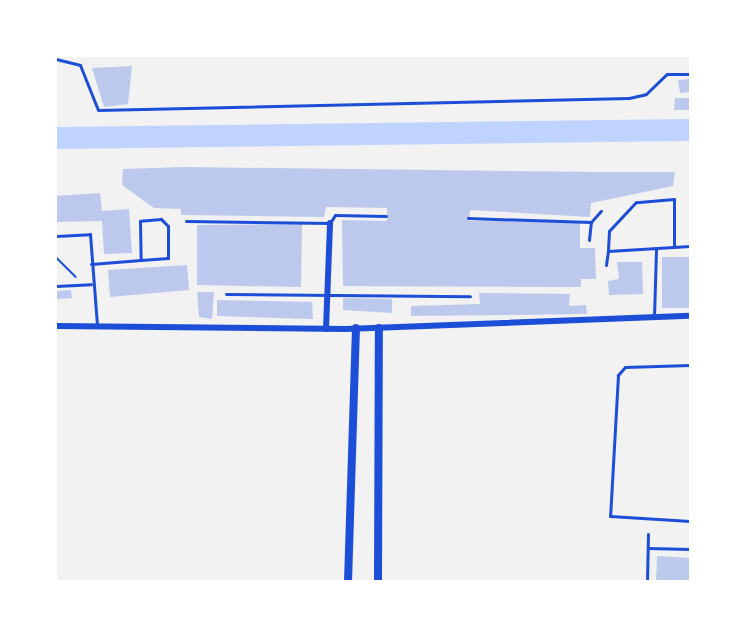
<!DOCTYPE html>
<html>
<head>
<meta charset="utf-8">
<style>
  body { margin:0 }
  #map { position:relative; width:746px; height:637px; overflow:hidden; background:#f2f2f2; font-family:Poppins,sans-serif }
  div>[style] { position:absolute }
  .water>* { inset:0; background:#bfd3fe }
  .building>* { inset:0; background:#bdc9ec }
  .path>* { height:1.5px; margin:-0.75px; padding:0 0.75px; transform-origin:0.75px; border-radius:0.75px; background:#1d4ed8 }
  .service>* { height:3px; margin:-1.5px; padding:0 1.5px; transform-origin:1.5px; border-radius:1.5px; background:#1d4ed8 }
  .minor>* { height:6px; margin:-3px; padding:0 3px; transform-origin:3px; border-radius:3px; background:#1d4ed8 }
  .tertiary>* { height:8px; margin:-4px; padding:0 4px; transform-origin:4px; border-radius:4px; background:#1d4ed8 }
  span { translate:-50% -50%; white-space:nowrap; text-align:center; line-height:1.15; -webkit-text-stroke:4.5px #fff; paint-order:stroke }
  .frame { position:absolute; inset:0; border:57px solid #fff; pointer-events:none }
</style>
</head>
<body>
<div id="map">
  <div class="water">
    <i style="clip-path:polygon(690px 119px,690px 141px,56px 149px,56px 127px)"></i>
  </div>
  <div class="building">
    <i style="clip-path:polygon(132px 66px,128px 104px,104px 107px,92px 68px)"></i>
    <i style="clip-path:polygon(690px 79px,690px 92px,680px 93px,678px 80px)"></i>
    <i style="clip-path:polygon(675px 98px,690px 98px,690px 110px,674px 110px)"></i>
    <i style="clip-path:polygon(184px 167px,592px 172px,675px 172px,673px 186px,591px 203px,590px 217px,470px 210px,469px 221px,580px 222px,580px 248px,595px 248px,596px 279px,581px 279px,581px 287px,343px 286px,342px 220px,387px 221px,387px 208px,326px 207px,324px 217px,181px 215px,181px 209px,154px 208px,122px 185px,123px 169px)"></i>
    <i style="clip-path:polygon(100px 193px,102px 211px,129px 209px,132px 253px,104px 254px,102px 221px,56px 222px,56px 196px)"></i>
    <i style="clip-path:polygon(302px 224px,301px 287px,197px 285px,197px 225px)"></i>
    <i style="clip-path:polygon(662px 257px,690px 257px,690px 308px,662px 308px)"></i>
    <i style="clip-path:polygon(617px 262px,642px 262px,643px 294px,609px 295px,608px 281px,619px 279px)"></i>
    <i style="clip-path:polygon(187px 265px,189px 290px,110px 297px,108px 270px)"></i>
    <i style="clip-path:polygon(71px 290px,72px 298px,56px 299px,56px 291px)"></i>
    <i style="clip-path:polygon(197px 292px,214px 292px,212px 319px,199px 317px)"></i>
    <i style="clip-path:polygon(479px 293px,570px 294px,569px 306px,586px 305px,587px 314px,411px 316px,411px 306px,480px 304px)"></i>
    <i style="clip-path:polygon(343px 298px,392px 299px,392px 313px,343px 310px)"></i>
    <i style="clip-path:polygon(217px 300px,312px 302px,313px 319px,217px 316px)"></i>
    <i style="clip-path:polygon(657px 556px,690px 558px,690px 582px,656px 582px)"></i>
  </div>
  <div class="path">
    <i style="left:56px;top:257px;width:28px;rotate:45deg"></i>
  </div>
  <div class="service">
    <i style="left:56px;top:59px;width:25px;rotate:14deg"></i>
    <i style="left:80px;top:65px;width:48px;rotate:68.2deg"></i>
    <i style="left:98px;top:110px;width:531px;rotate:-1.29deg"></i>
    <i style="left:629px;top:98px;width:17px;rotate:-13deg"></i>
    <i style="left:646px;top:94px;width:29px;rotate:-44deg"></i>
    <i style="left:667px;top:74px;width:23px"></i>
    <i style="left:468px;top:218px;width:123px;rotate:1.9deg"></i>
    <i style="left:591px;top:222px;width:15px;rotate:-48deg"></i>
    <i style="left:186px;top:221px;width:144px;rotate:0.8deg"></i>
    <i style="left:330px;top:223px;width:9px;rotate:-58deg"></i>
    <i style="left:335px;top:215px;width:51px;rotate:1.1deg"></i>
    <i style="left:56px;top:236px;width:34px;rotate:-3deg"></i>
    <i style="left:90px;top:234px;width:91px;rotate:85.6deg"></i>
    <i style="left:589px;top:240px;width:18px;rotate:-84deg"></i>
    <i style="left:674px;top:246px;width:47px;rotate:-90deg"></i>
    <i style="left:674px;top:199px;width:38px;rotate:175deg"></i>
    <i style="left:636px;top:202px;width:40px;rotate:133deg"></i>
    <i style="left:609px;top:231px;width:20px;rotate:93deg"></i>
    <i style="left:608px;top:251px;width:82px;rotate:-3.5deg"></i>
    <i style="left:91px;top:264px;width:50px;rotate:-4.6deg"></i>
    <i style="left:141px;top:260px;width:27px;rotate:-4deg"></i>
    <i style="left:168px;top:258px;width:32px;rotate:-90deg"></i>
    <i style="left:168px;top:226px;width:10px;rotate:-135deg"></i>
    <i style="left:161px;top:219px;width:21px;rotate:175deg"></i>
    <i style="left:140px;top:221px;width:39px;rotate:89deg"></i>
    <i style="left:606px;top:265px;width:14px;rotate:-82deg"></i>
    <i style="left:56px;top:286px;width:35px;rotate:-3deg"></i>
    <i style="left:226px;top:294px;width:244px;rotate:0.5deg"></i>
    <i style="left:654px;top:317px;width:69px;rotate:-88.3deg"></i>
    <i style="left:690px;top:365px;width:65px;rotate:178.2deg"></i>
    <i style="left:625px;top:367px;width:11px;rotate:131deg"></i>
    <i style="left:618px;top:375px;width:141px;rotate:93.2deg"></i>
    <i style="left:610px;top:516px;width:80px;rotate:3.6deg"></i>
    <i style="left:648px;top:548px;width:42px;rotate:1.4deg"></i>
    <i style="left:647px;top:582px;width:48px;rotate:-88.8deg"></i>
  </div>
  <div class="minor">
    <i style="left:56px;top:326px;width:290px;rotate:0.6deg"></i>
    <i style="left:346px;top:329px;width:344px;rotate:-2.2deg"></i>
    <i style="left:326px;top:329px;width:106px;rotate:-87.8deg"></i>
  </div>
  <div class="tertiary">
    <i style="left:348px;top:582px;width:254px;rotate:-88.2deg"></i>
    <i style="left:378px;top:582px;width:254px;rotate:-89.8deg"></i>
  </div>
  <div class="frame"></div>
</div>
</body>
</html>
